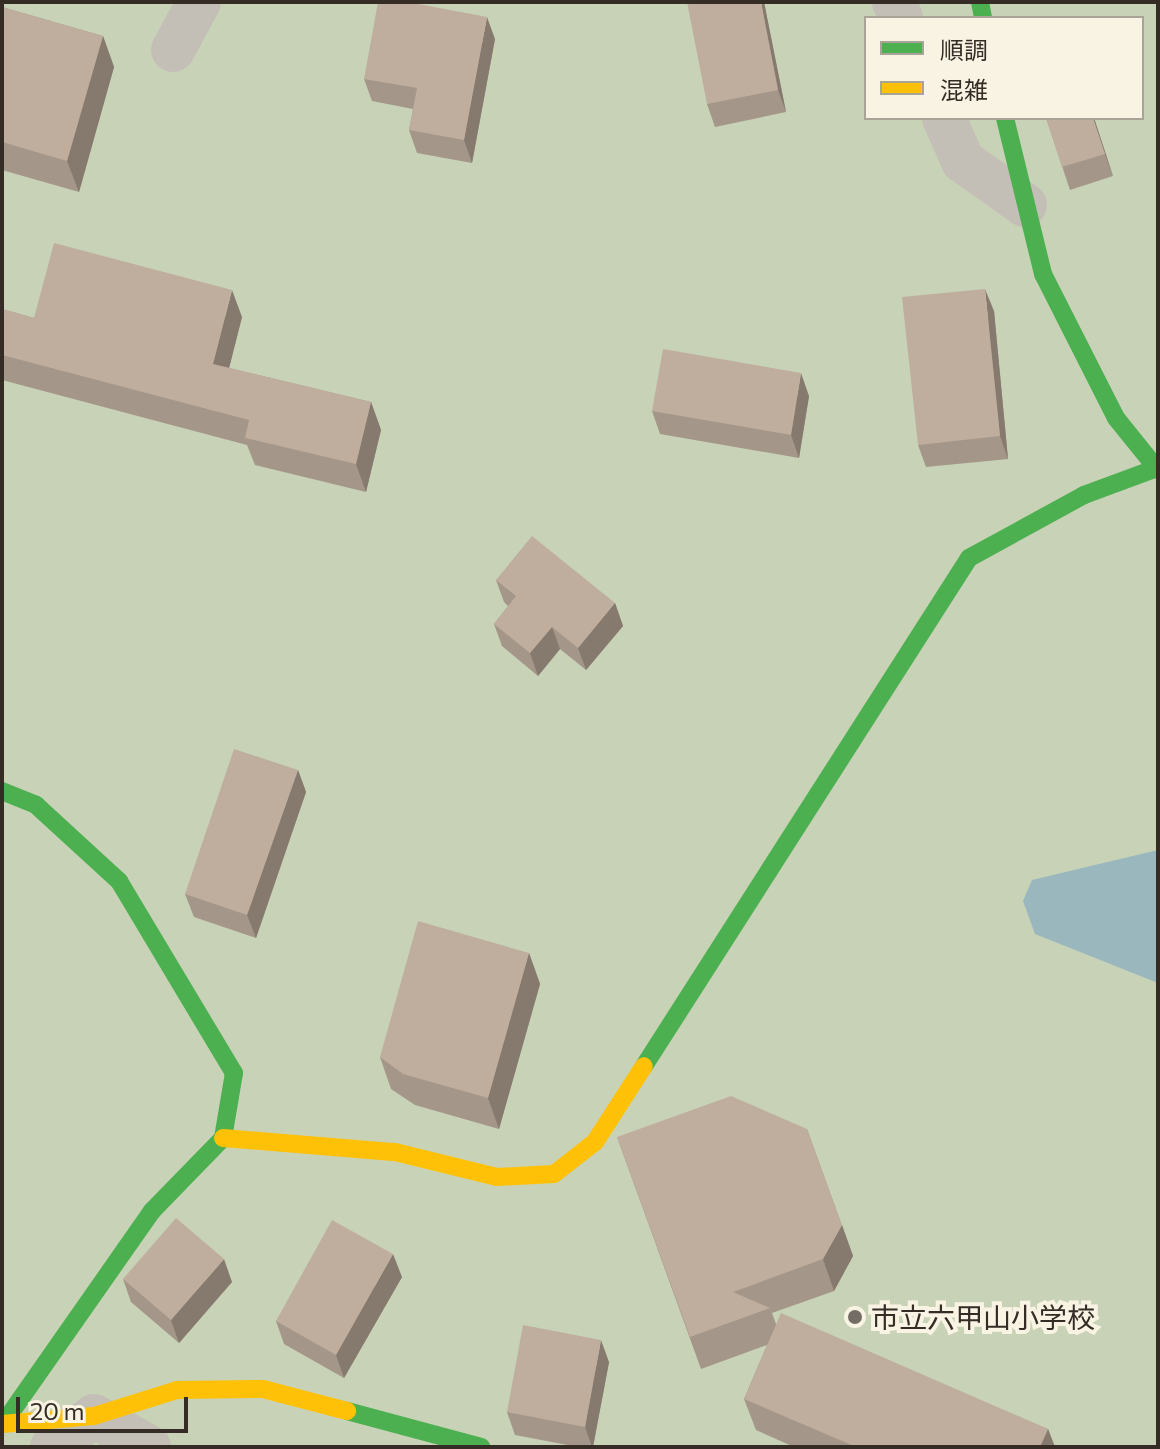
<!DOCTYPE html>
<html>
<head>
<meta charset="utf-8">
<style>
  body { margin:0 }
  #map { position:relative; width:1160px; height:1449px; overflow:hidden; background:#ebe7dd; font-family:Commissioner,"Noto Sans JP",sans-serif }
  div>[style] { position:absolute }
  .green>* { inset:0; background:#c8d2b6 }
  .water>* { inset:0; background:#99b7bc }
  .street>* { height:44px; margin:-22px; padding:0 22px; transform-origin:22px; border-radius:22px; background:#c4bfb6 }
  .fast>* { height:18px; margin:-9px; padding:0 9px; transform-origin:9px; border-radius:9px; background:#4caf50 }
  .slow>* { height:18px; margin:-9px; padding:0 9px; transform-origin:9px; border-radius:9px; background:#ffc107 }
  .wall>* { inset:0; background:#a49688 }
  .shaded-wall>* { inset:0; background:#867a6f }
  .building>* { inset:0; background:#bfae9e }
  .dots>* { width:22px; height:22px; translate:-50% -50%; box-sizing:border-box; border:4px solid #f9f3e3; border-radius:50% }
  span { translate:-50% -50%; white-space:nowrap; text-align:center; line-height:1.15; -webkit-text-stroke:8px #f9f3e3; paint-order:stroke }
  .poi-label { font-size:28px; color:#342c25 }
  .left { translate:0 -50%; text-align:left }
  .frame { position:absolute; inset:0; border:4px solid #342c25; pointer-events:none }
  .legend { position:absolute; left:864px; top:16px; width:280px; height:104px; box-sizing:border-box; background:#f9f3e3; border:2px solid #aaa397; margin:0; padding:10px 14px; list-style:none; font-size:24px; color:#342c25 }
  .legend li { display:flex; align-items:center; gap:16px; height:40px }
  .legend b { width:40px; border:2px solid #aaa397 }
  .scale { position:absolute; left:16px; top:1397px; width:172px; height:36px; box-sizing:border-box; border:4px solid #342c25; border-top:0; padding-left:10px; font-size:24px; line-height:28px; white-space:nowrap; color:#342c25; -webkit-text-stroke:6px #f9f3e3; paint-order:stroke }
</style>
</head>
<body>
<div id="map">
  <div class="green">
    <i style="clip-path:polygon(evenodd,2px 2px,1158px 2px,1158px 1447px,2px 1447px,2px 2px,866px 18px,1142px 18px,1142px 118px,866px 118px,866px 18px)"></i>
  </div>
  <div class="water">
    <i style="clip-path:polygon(1158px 850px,1158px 983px,1035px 934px,1023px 901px,1032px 880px)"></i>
  </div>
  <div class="street">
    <i style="left:894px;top:2px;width:17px;rotate:66deg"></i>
    <i style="left:173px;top:50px;width:55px;rotate:-61.6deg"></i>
    <i style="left:944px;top:118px;width:47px;rotate:66.2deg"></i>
    <i style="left:963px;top:161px;width:76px;rotate:35.4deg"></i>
    <i style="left:52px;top:1447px;width:52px;rotate:-36.4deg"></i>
    <i style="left:94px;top:1416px;width:63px;rotate:29.4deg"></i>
  </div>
  <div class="fast">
    <i style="left:980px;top:2px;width:16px;rotate:79deg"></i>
    <i style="left:1005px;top:118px;width:161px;rotate:76.3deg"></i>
    <i style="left:1043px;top:274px;width:161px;rotate:63.1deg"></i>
    <i style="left:1116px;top:418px;width:67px;rotate:51.1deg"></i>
    <i style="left:2px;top:791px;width:37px;rotate:22deg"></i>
    <i style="left:36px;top:805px;width:113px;rotate:42.5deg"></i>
    <i style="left:119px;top:881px;width:224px;rotate:59.1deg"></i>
    <i style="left:234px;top:1073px;width:66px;rotate:99.6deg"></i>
    <i style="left:223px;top:1138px;width:102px;rotate:134.2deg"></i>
    <i style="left:152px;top:1211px;width:260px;rotate:125deg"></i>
    <i style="left:644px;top:1066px;width:603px;rotate:-57.39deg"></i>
    <i style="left:969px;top:558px;width:131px;rotate:-28.7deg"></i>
    <i style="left:1084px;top:495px;width:78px;rotate:-20.3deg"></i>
    <i style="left:347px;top:1411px;width:139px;rotate:15deg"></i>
  </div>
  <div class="slow">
    <i style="left:223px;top:1138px;width:173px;rotate:4.7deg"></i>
    <i style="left:395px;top:1152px;width:105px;rotate:13.8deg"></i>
    <i style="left:497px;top:1177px;width:57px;rotate:-3deg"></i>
    <i style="left:554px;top:1174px;width:52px;rotate:-38deg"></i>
    <i style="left:595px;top:1142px;width:90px;rotate:-57.2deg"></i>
    <i style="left:2px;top:1424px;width:92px;rotate:-5deg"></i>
    <i style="left:94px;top:1416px;width:87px;rotate:-17.4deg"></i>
    <i style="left:177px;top:1390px;width:86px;rotate:-0.7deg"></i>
    <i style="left:263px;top:1389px;width:87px;rotate:14.7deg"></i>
  </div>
  <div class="wall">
    <i style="clip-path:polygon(764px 2px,786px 112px,715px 127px,707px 104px)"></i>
    <i style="clip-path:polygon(2px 7px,103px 36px,114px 67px,79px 192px,2px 170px)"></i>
    <i style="clip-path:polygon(495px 39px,472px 163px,417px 153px,409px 130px,413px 109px,372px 101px,364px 79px)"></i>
    <i style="clip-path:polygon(1046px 118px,1094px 118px,1113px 176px,1070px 190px)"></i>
    <i style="clip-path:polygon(2px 309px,34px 318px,242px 317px,229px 368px,371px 402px,381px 430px,366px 492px,255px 465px,247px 445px,2px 380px)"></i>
    <i style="clip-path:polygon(994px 311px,1008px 459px,926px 467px,918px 445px)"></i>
    <i style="clip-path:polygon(809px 396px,799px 458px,660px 434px,652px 411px)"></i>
    <i style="clip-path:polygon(496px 580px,615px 603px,623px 626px,586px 670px,560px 649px,538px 676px,502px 646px,494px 624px,508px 606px,504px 602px)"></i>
    <i style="clip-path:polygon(298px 770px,306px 792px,256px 938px,194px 917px,185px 894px)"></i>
    <i style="clip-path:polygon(529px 953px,540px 984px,499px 1129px,415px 1105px,391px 1089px,380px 1057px)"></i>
    <i style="clip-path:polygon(807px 1129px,853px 1256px,834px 1291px,772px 1313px,776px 1324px,1048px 1429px,1055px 1447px,794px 1447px,756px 1430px,744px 1399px,767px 1345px,701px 1369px,617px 1137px)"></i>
    <i style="clip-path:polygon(402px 1277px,344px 1378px,284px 1344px,276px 1321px)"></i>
    <i style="clip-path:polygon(123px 1279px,232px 1282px,179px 1343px,131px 1302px)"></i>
    <i style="clip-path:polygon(609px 1362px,593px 1447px,578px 1447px,515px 1435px,507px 1412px)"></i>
  </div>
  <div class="shaded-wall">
    <i style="clip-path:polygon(761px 2px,764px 2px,786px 112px,778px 90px)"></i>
    <i style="clip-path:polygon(487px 17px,495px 39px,472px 163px,464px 140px)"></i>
    <i style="clip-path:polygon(103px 36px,114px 67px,79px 192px,67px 161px)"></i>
    <i style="clip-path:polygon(1093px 118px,1094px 118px,1113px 176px,1105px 154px)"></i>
    <i style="clip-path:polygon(985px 289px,994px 311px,1008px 459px,1000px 436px)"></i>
    <i style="clip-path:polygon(232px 290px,242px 317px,223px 392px,213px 364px)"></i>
    <i style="clip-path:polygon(801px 373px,809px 396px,799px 458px,791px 435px)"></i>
    <i style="clip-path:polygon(371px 402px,381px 430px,366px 492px,356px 464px)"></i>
    <i style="clip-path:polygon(615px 603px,623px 626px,586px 670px,578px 648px)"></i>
    <i style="clip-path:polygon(552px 627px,560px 649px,538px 676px,530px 653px)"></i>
    <i style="clip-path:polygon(298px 770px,306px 792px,256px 938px,247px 915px)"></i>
    <i style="clip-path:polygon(529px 953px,540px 984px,499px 1129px,488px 1098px)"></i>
    <i style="clip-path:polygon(842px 1225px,853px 1256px,834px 1291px,823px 1259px)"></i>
    <i style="clip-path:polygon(393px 1254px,402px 1277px,344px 1378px,336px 1355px)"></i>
    <i style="clip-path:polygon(224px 1259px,232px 1282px,179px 1343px,171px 1320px)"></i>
    <i style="clip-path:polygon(601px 1340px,609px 1362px,593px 1447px,592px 1447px,585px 1427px)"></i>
    <i style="clip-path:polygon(1048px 1429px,1055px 1447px,1040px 1447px)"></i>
  </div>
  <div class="building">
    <i style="clip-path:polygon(378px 2px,408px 2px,487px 17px,464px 140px,409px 130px,417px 88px,364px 79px)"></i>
    <i style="clip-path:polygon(687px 2px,761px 2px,778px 90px,707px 104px)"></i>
    <i style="clip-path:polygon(2px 7px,103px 36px,67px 161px,2px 142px)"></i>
    <i style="clip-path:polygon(1046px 118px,1093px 118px,1105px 154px,1062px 167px)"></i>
    <i style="clip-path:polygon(54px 243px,232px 290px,213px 364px,371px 402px,356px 464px,245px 438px,249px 420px,2px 355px,2px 309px,34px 318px)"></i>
    <i style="clip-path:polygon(985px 289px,1000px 436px,918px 445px,902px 297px)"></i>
    <i style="clip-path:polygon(663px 349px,801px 373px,791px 435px,652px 411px)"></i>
    <i style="clip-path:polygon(532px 536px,615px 603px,578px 648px,552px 627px,530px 653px,494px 624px,516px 596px,496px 580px)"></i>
    <i style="clip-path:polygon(234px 749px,298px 770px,247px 915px,185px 894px)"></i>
    <i style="clip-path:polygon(418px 921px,529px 953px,488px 1098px,403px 1074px,380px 1057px)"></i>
    <i style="clip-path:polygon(731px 1096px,807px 1129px,842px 1225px,823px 1259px,733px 1292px,770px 1308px,690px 1337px,617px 1137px)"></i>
    <i style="clip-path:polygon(176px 1218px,224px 1259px,171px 1320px,123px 1279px)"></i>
    <i style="clip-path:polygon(332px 1220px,393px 1254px,336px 1355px,276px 1321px)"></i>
    <i style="clip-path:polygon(781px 1313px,1048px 1429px,1040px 1447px,856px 1447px,744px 1399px)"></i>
    <i style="clip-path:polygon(523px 1325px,601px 1340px,585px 1427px,507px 1412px)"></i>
  </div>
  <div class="dots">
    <i style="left:855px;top:1317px;background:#746d65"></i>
  </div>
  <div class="poi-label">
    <span class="left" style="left:871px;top:1317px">市立六甲山小学校</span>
  </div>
  <div class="frame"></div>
  <ul class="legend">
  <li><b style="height:10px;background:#4caf50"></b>順調</li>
  <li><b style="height:10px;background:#ffc107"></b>混雑</li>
  </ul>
  <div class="scale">20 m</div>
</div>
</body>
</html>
